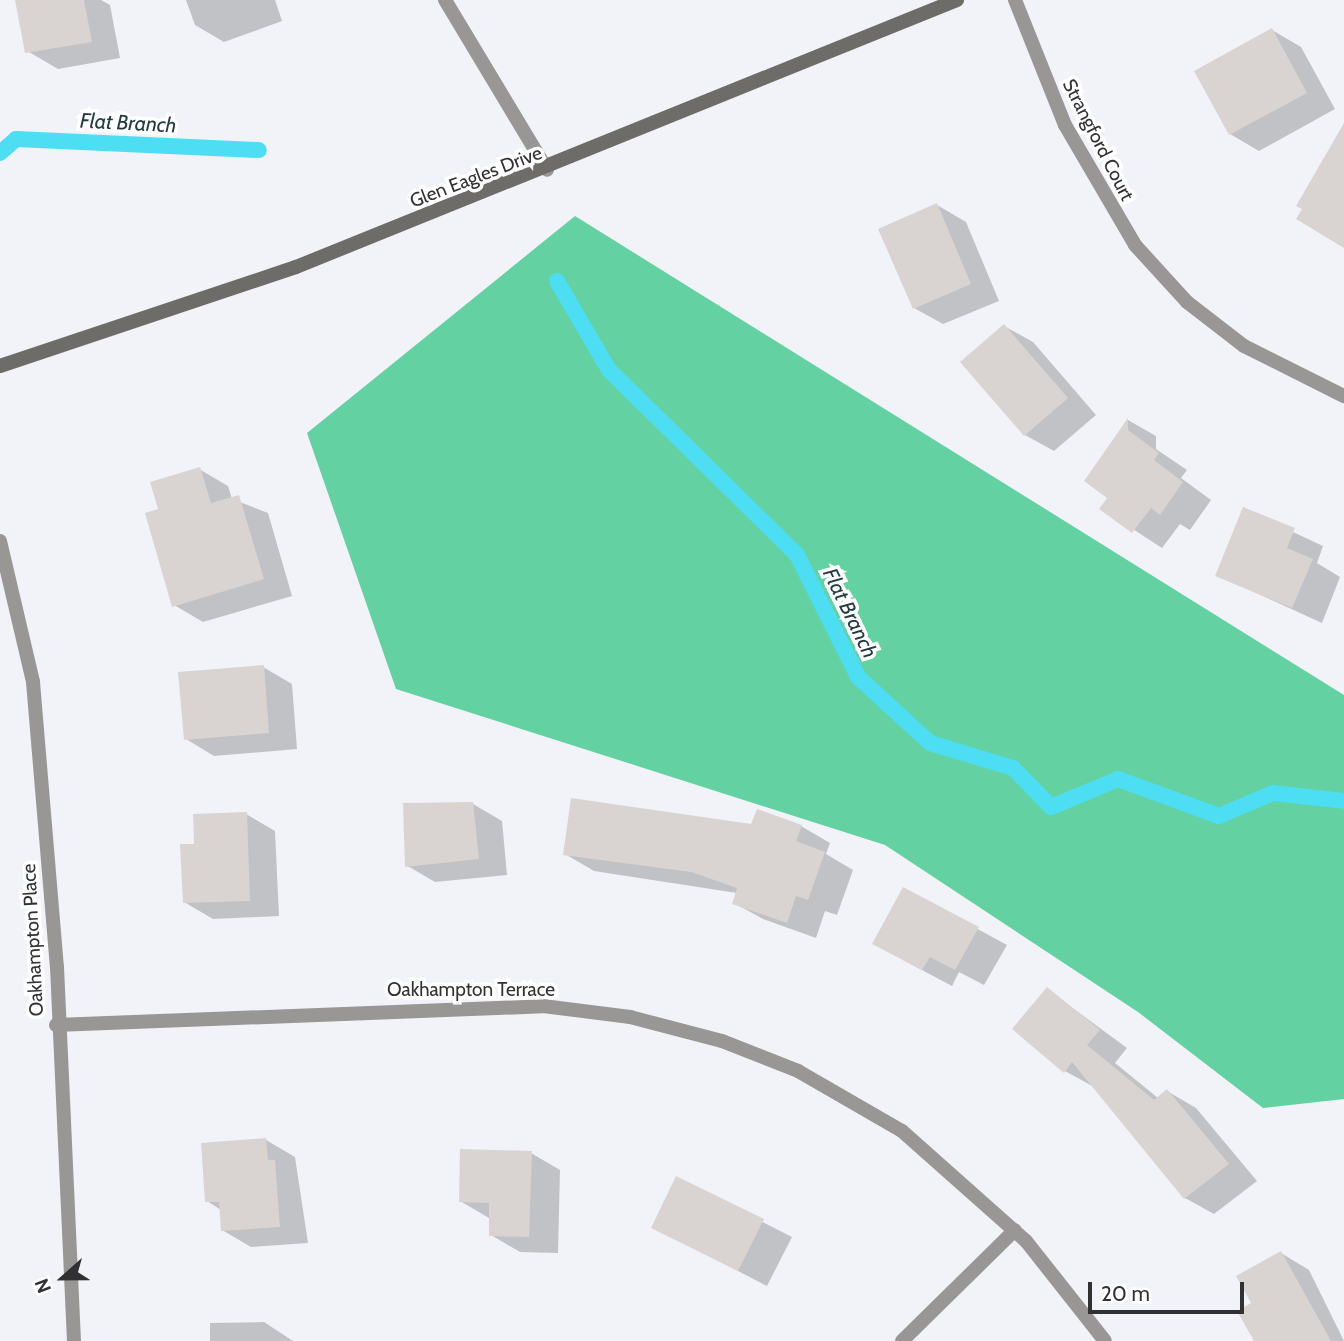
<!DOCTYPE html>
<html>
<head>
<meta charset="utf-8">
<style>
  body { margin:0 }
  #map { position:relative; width:1344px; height:1341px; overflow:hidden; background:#f1f3f8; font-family:Cabin,sans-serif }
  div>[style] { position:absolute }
  .forest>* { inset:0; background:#63d1a1 }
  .shadow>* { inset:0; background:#0003 }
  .stream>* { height:16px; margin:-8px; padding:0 8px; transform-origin:8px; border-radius:8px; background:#4ddef3 }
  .building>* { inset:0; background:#d9d4d1 }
  .street>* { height:14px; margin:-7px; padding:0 7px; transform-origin:7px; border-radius:7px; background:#999795 }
  .secondary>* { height:14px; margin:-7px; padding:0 7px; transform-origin:7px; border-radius:7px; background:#6e6c69 }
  span { translate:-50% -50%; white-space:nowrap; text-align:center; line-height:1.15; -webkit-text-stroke:7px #fff; paint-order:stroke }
  .street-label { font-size:19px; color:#313133 }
  .water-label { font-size:21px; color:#233b3f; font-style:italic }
  .north { position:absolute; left:28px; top:1243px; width:70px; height:70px; -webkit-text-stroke:5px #fff; paint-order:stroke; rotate:249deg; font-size:19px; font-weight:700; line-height:28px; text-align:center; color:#313133 }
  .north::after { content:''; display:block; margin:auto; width:24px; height:32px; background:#313133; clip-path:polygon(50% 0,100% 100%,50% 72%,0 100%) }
  .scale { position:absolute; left:1088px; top:1282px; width:156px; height:32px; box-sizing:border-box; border:4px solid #313133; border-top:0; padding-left:9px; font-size:21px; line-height:24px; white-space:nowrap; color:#313133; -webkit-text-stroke:5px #fff; paint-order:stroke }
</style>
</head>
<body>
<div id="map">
  <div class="forest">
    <i style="clip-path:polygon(575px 216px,1344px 695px,1344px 1099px,1263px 1108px,1138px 1012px,885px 845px,396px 689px,307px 433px)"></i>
  </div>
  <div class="shadow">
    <i style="clip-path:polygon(19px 0,101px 0,110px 5px,120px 58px,58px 69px,29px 52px)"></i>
    <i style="clip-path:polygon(186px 0,275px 0,282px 21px,224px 42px,195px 25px)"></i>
    <i style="clip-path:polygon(1272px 30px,1301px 47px,1335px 109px,1259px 151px,1230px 134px)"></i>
    <i style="clip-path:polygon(937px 205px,966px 222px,999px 301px,943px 324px,914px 308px)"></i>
    <i style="clip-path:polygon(1004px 326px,1033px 342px,1096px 415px,1054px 451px,1025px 435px)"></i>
    <i style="clip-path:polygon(1128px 420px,1156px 436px,1156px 449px,1187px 470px,1181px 478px,1211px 500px,1190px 530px,1180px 524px,1162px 548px,1102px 509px,1109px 497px,1086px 480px)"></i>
    <i style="clip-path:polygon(199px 469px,228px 486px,232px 499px,268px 513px,292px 596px,203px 622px,174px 605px,160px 510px)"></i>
    <i style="clip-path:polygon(1244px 509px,1323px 546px,1317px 563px,1340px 577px,1322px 623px,1217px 575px)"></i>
    <i style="clip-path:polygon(263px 667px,292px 684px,297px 749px,214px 756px,186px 739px)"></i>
    <i style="clip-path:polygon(473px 804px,502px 821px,507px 875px,435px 882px,406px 865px)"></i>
    <i style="clip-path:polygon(246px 814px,275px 831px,279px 916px,213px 919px,184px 902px,196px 846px)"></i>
    <i style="clip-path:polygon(753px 826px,801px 826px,830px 843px,826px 854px,853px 870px,837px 915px,825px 911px,816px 938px,763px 919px,734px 903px,737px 893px,594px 871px,565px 854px)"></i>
    <i style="clip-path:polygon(904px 889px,1007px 945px,984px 985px,959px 972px,952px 986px,903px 960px)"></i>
    <i style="clip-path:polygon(1048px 990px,1127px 1048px,1115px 1063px,1158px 1098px,1167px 1091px,1196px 1108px,1257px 1181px,1214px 1214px,1185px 1198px,1094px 1087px,1065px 1071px)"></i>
    <i style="clip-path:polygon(266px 1140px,295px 1157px,308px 1243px,251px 1247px,222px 1230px,221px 1210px,207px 1201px)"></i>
    <i style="clip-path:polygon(531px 1153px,560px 1170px,558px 1253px,520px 1252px,491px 1235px,489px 1218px,460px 1201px)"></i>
    <i style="clip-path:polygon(677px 1179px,792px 1237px,767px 1286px,653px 1227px)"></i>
    <i style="clip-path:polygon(1281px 1253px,1309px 1270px,1344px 1341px,1256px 1341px,1253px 1304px)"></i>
    <i style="clip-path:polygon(264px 1322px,293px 1341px,210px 1341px,210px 1323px)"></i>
  </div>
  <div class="stream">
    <i style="left:0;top:153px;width:21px;rotate:-41deg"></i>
    <i style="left:16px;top:139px;width:243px;rotate:2.6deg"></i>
    <i style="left:557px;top:281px;width:103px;rotate:59.7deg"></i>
    <i style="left:609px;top:370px;width:264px;rotate:44.5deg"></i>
    <i style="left:797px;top:555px;width:136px;rotate:63.4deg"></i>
    <i style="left:858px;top:677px;width:98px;rotate:42.5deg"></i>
    <i style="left:930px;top:743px;width:87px;rotate:16.8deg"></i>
    <i style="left:1013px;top:768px;width:54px;rotate:45.7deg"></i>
    <i style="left:1051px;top:807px;width:73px;rotate:-22.7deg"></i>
    <i style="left:1118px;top:779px;width:108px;rotate:20.1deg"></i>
    <i style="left:1219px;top:816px;width:59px;rotate:-23.1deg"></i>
    <i style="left:1273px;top:793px;width:71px;rotate:6.4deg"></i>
  </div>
  <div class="building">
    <i style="clip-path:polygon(15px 0,84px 0,92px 42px,25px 53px)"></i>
    <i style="clip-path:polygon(1272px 28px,1307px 93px,1229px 135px,1194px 71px)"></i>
    <i style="clip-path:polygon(1344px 123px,1344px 248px,1296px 219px,1302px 209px,1296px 206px)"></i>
    <i style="clip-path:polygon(937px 203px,971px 284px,913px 309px,878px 229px)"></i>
    <i style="clip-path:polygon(1004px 324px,1068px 398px,1024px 436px,960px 362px)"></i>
    <i style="clip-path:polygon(1128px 418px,1128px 430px,1159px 453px,1154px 460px,1183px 482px,1160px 515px,1151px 508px,1132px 533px,1099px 509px,1107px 498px,1084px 481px)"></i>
    <i style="clip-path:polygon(200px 467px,211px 503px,239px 495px,264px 579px,172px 607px,145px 513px,158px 509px,150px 482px)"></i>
    <i style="clip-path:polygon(1243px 507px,1295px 528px,1287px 548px,1313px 559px,1292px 608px,1215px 576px)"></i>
    <i style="clip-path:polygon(264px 665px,269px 733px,184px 740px,178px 672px)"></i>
    <i style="clip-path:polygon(571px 798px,751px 824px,757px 809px,802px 825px,796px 841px,825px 852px,808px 900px,796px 896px,787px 923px,732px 904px,737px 888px,691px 872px,563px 855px)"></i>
    <i style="clip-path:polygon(473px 802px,479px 859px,405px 867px,403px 803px)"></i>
    <i style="clip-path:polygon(247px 812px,250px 901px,183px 903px,180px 844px,194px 844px,193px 814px)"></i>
    <i style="clip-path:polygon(903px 887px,979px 927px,955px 970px,930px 957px,922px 970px,872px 944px)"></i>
    <i style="clip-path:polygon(1047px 987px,1100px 1030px,1087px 1045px,1154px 1100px,1167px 1089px,1229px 1164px,1184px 1199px,1072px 1062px,1064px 1073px,1012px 1029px)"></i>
    <i style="clip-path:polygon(266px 1138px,268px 1160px,275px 1160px,280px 1227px,221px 1231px,219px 1202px,205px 1202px,201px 1143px)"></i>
    <i style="clip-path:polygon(460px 1149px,532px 1151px,529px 1237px,489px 1236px,489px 1203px,459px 1202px)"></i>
    <i style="clip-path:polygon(676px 1176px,764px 1219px,738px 1271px,651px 1228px)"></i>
    <i style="clip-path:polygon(1281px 1251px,1331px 1341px,1254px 1341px,1237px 1311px,1251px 1303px,1236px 1276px)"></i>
  </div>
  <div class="street">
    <i style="left:445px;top:0;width:198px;rotate:59deg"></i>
    <i style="left:1015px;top:0;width:135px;rotate:68.2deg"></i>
    <i style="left:1065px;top:125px;width:139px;rotate:59.7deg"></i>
    <i style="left:1135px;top:245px;width:77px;rotate:47.6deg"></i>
    <i style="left:1187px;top:302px;width:72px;rotate:37.7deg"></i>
    <i style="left:1244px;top:346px;width:112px;rotate:26.6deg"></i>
    <i style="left:0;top:541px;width:145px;rotate:76.8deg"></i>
    <i style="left:33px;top:682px;width:286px;rotate:85.2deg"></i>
    <i style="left:57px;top:967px;width:374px;rotate:87.4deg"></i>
    <i style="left:56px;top:1025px;width:487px;rotate:-2.2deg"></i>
    <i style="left:543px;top:1006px;width:88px;rotate:7.2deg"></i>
    <i style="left:630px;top:1017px;width:95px;rotate:14.6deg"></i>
    <i style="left:722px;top:1041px;width:82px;rotate:21.5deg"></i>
    <i style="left:798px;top:1071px;width:120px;rotate:30deg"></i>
    <i style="left:902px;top:1131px;width:166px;rotate:41.6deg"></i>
    <i style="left:1026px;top:1241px;width:127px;rotate:51.7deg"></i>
    <i style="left:902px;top:1341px;width:158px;rotate:-44.5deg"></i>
  </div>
  <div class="secondary">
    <i style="left:0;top:366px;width:312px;rotate:-18.5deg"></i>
    <i style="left:296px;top:267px;width:713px;rotate:-22deg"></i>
  </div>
  <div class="street-label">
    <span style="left:1098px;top:140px;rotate:63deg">Strangford Court</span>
    <span style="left:476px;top:177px;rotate:-21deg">Glen Eagles Drive</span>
    <span style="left:33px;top:940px;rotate:-93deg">Oakhampton Place</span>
    <span style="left:471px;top:990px">Oakhampton Terrace</span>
  </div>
  <div class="water-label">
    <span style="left:128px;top:123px;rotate:3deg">Flat Branch</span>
    <span style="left:850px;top:613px;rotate:64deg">Flat Branch</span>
  </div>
  <div class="north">N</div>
  <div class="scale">20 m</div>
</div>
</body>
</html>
